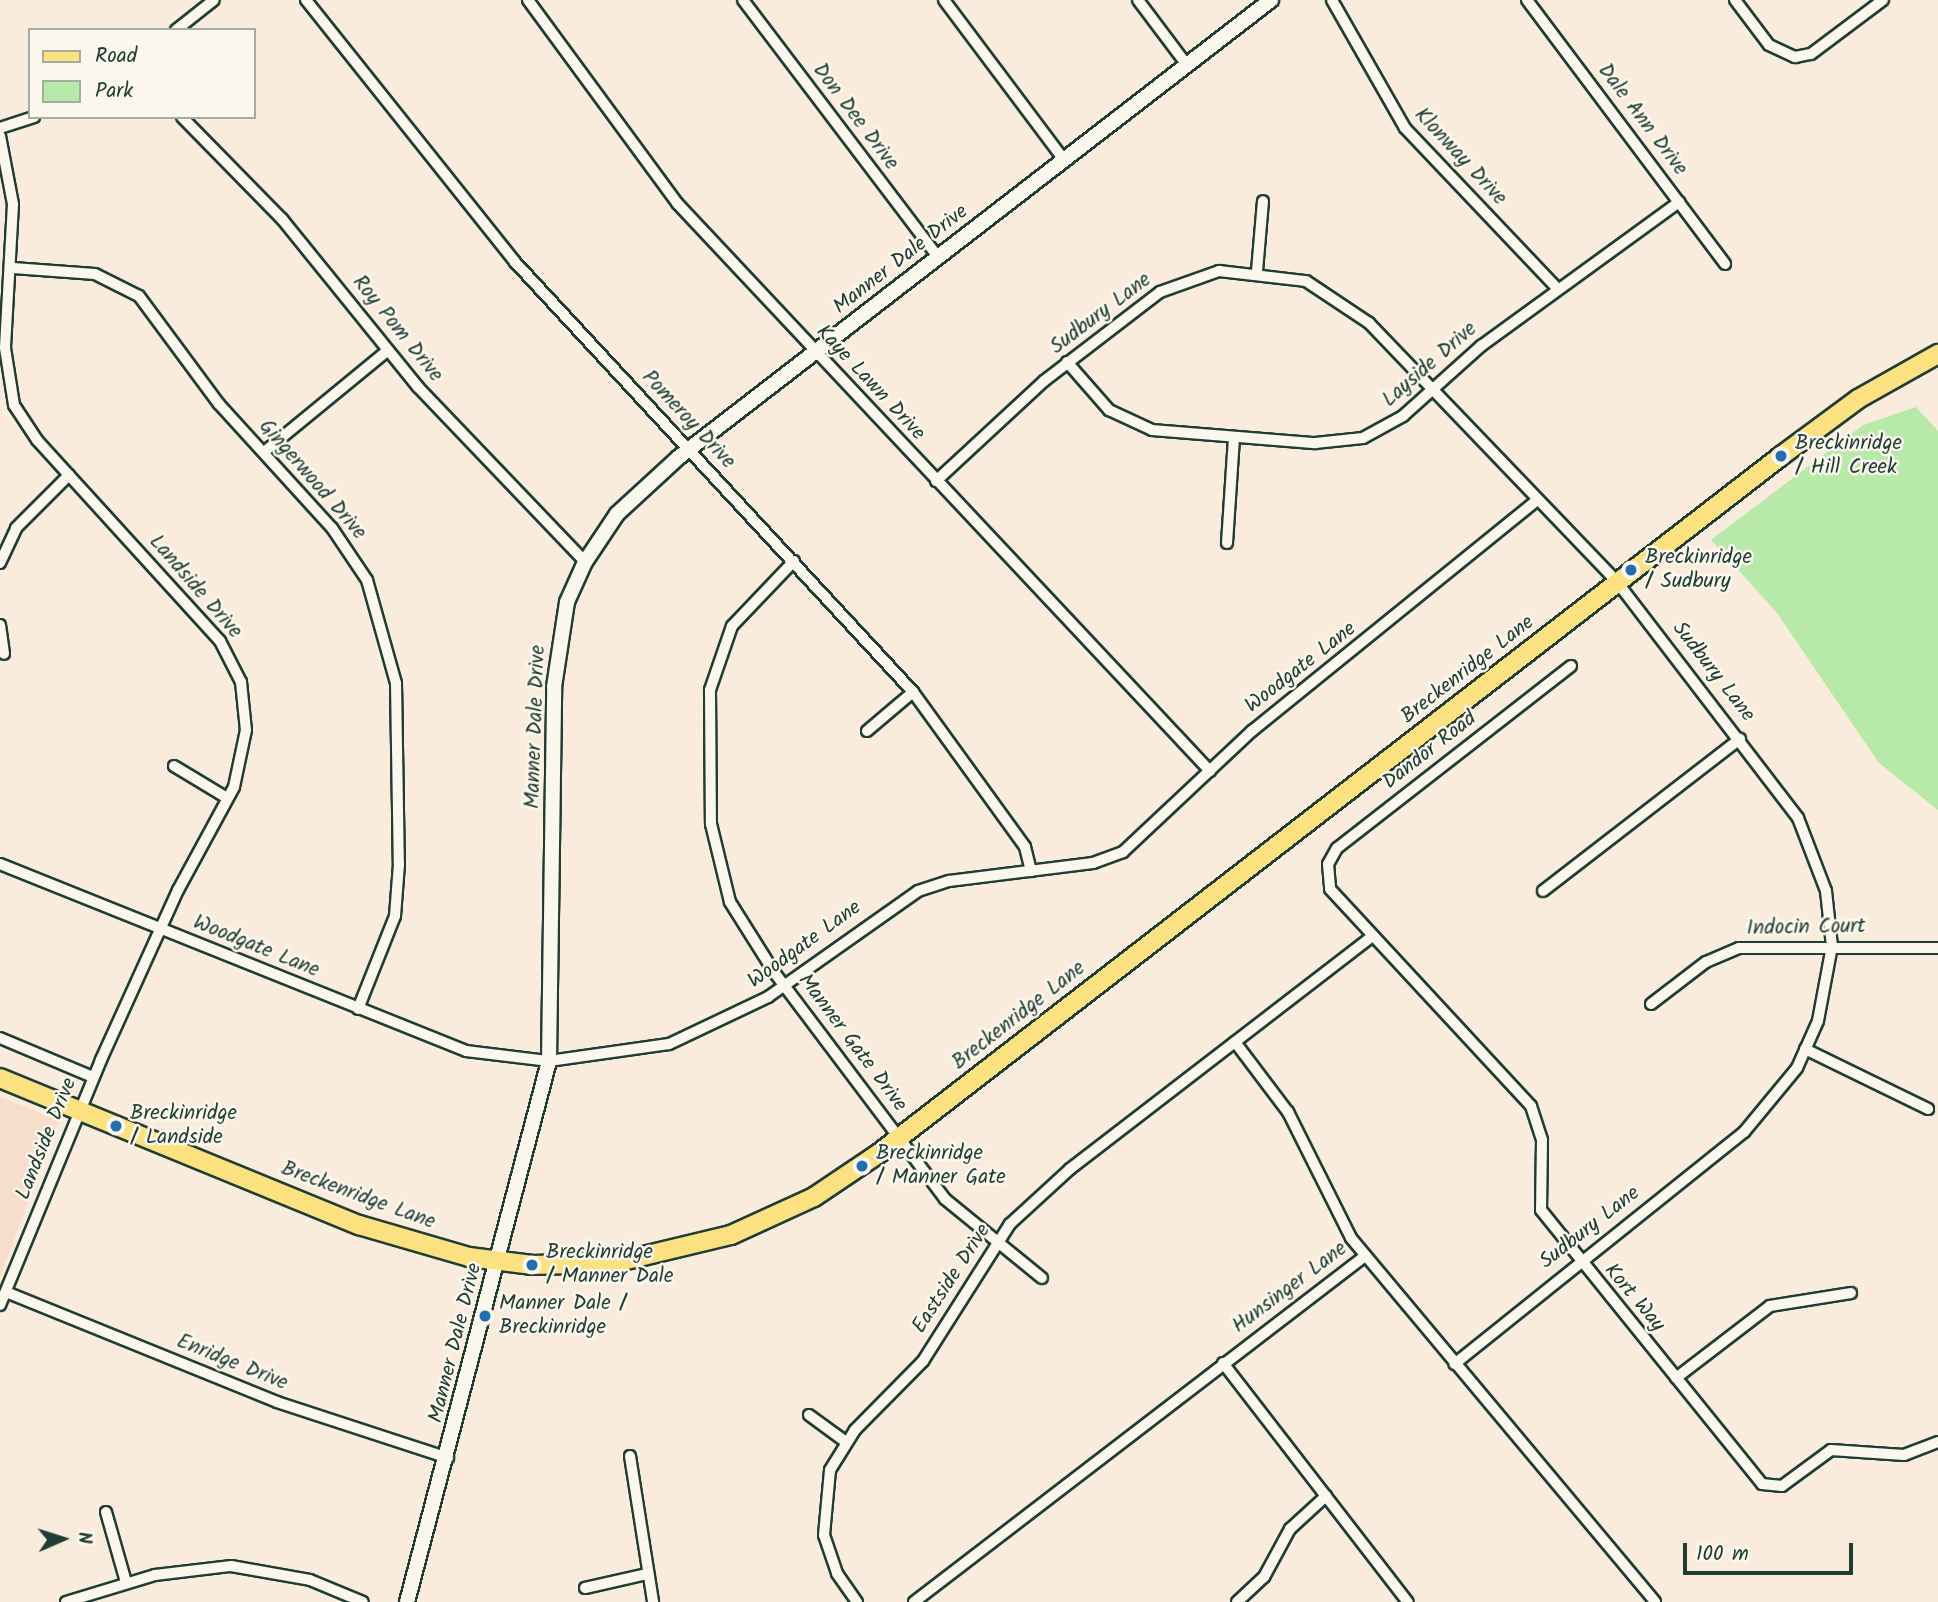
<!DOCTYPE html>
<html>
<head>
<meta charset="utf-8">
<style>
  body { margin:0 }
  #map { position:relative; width:1938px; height:1602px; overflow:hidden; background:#f9ecdd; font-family:Kalam,sans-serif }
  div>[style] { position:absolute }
  .built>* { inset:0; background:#f6decb }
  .green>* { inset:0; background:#b7e9a9 }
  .roads { filter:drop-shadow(2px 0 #1f3d34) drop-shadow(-2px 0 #1f3d34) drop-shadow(0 2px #1f3d34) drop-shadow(0 -2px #1f3d34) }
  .minor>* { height:10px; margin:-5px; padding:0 5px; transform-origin:5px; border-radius:5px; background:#fbf7ec }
  .tertiary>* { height:14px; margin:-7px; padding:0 7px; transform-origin:7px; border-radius:7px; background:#fbf7ec }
  .primary>* { height:18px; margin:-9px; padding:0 9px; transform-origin:9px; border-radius:9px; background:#fbe180 }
  .dots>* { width:19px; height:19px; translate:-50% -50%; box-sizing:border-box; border:4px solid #fbf7ec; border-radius:50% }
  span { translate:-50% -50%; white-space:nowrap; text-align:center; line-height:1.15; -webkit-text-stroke:5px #fbf7ec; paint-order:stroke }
  .street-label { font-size:21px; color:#1f3d34 }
  .poi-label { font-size:21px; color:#1f3d34 }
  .left { translate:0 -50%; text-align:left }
  .legend { position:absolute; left:28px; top:28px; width:228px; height:91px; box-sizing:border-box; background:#fbf7ec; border:2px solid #a3ada2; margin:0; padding:9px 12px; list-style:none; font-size:21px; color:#1f3d34 }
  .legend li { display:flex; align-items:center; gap:14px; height:35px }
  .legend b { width:35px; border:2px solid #a3ada2 }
  .north { position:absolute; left:28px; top:1504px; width:70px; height:70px; -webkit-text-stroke:5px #fbf7ec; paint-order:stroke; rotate:87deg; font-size:19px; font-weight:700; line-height:28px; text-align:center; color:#1f3d34 }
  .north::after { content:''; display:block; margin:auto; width:24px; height:32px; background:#1f3d34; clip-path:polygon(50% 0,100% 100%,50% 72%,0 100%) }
  .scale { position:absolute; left:1683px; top:1543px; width:170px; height:32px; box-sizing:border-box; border:4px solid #1f3d34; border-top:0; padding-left:9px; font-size:21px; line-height:24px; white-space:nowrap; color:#1f3d34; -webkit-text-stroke:5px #fbf7ec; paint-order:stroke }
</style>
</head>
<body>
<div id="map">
  <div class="built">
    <i style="clip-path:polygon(0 1097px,59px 1120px,0 1277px)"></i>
  </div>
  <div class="green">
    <i style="clip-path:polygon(1916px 407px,1938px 431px,1938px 810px,1879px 763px,1777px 613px,1711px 540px,1863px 425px)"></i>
  </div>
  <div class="roads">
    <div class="minor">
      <i style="left:306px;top:0;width:335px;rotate:51.4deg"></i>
      <i style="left:515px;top:262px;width:586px;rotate:47.21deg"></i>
      <i style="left:913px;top:692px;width:191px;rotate:54.1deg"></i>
      <i style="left:1025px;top:847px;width:25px;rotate:76deg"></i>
      <i style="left:528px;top:0;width:252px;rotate:53.7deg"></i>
      <i style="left:677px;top:203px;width:779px;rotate:46.82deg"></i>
      <i style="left:743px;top:0;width:321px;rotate:52.8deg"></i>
      <i style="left:944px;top:0;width:200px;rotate:53.1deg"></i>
      <i style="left:1138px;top:0;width:81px;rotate:53deg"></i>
      <i style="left:1332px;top:0;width:147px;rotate:60.3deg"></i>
      <i style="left:1405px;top:128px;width:222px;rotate:46.5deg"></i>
      <i style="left:1527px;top:0;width:330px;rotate:53.1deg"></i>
      <i style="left:1735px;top:0;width:56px;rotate:52.9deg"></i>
      <i style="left:1769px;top:45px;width:29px;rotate:25deg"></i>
      <i style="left:1795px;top:57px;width:16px;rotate:-11deg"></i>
      <i style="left:1811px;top:54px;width:90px;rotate:-36.9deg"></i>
      <i style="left:176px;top:30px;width:48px;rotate:-38.3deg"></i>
      <i style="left:182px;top:117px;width:143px;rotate:45.6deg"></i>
      <i style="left:282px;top:219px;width:216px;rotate:51deg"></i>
      <i style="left:418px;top:387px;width:242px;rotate:46.3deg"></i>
      <i style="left:0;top:128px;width:36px;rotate:-18deg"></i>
      <i style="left:0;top:136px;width:69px;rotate:79.2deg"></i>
      <i style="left:13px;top:204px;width:144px;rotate:93.2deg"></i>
      <i style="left:5px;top:348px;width:58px;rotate:81deg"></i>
      <i style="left:14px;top:405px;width:42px;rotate:56.7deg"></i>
      <i style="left:37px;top:440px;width:272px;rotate:47.7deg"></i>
      <i style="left:220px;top:641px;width:46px;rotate:62.9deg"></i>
      <i style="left:241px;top:682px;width:48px;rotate:84.1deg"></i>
      <i style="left:246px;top:730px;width:58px;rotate:101.9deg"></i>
      <i style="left:234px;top:787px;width:117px;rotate:118.5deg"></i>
      <i style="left:178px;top:890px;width:187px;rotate:114.4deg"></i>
      <i style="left:101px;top:1060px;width:265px;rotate:112.4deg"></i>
      <i style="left:13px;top:268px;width:82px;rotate:4.2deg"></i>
      <i style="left:95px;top:274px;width:49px;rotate:26.6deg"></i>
      <i style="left:139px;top:296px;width:134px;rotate:53.5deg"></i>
      <i style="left:219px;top:404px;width:168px;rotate:47.7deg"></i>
      <i style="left:332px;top:528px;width:63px;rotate:56.1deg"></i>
      <i style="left:367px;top:580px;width:107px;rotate:74.3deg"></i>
      <i style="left:396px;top:683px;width:181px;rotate:89.1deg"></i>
      <i style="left:399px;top:864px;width:52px;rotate:94.4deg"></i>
      <i style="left:395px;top:916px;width:100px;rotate:111.7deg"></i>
      <i style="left:1257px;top:271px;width:70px;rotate:-85.1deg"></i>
      <i style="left:1067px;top:362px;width:64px;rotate:48.8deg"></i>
      <i style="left:1109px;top:410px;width:47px;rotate:24.9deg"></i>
      <i style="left:1152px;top:430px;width:164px;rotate:4.6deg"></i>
      <i style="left:1315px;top:443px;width:48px;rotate:-5.9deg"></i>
      <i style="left:1363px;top:438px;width:46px;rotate:-28.8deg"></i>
      <i style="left:1403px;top:416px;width:105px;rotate:-41.9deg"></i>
      <i style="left:1481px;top:346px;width:245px;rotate:-36deg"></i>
      <i style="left:264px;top:452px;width:159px;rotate:-39.4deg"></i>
      <i style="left:936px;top:481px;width:147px;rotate:-42.8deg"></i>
      <i style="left:1044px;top:381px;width:146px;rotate:-37.5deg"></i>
      <i style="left:1160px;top:292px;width:63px;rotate:-19.6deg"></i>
      <i style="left:1219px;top:271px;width:88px;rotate:6.6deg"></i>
      <i style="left:1306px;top:281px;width:76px;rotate:33.7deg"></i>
      <i style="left:1369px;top:323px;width:359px;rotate:46.2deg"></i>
      <i style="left:1617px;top:582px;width:297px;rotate:52.5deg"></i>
      <i style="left:1798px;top:818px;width:78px;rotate:69deg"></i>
      <i style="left:1826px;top:891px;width:55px;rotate:83.8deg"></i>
      <i style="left:1832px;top:946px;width:76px;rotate:100.6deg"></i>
      <i style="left:1818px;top:1021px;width:51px;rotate:114.1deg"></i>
      <i style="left:1797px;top:1068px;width:83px;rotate:129.6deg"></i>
      <i style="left:1744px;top:1132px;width:371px;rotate:141.3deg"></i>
      <i style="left:1227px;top:543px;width:106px;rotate:-86.2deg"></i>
      <i style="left:794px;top:561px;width:90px;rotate:133.6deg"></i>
      <i style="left:732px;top:626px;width:68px;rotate:109deg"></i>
      <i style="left:710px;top:690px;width:134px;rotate:89.6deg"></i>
      <i style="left:711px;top:824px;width:80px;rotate:76.3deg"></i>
      <i style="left:730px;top:902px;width:83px;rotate:57.8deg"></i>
      <i style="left:774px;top:972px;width:284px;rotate:53deg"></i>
      <i style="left:945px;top:1199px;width:125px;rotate:39.2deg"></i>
      <i style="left:0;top:563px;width:38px;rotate:-65deg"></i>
      <i style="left:16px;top:528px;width:75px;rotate:-45deg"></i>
      <i style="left:0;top:625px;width:29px;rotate:82deg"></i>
      <i style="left:1571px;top:666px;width:296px;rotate:142.1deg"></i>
      <i style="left:1337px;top:848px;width:18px;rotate:119deg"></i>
      <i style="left:1328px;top:864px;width:25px;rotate:85deg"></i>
      <i style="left:1330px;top:889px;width:296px;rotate:47.2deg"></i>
      <i style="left:1531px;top:1106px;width:36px;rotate:72deg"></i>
      <i style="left:1542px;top:1140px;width:70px;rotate:90.8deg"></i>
      <i style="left:1541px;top:1210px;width:352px;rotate:51.1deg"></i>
      <i style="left:1762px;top:1484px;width:20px;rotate:6deg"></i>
      <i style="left:1782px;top:1486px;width:61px;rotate:-36.3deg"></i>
      <i style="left:1831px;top:1450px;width:73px;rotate:3.9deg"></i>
      <i style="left:1904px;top:1455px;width:36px;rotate:-21deg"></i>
      <i style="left:867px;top:731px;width:60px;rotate:-40.3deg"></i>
      <i style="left:174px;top:766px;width:62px;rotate:31.1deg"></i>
      <i style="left:0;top:864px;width:502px;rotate:21.86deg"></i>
      <i style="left:466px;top:1051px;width:84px;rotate:6.9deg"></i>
      <i style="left:549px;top:1061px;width:121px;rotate:-8.1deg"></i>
      <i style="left:669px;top:1044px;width:110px;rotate:-25.4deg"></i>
      <i style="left:768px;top:997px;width:184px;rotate:-35.2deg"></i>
      <i style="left:918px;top:891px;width:33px;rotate:-18deg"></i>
      <i style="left:949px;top:881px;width:145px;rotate:-7.1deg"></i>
      <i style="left:1093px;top:863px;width:32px;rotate:-20deg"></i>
      <i style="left:1123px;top:852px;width:177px;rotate:-43.2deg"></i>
      <i style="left:1252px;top:731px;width:367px;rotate:-39deg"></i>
      <i style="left:1543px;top:891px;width:249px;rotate:-37.7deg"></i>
      <i style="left:1651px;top:1004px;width:69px;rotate:-37.4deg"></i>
      <i style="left:1706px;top:962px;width:36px;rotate:-23deg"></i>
      <i style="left:1739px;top:948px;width:199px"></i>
      <i style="left:0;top:1038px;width:101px;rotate:22.8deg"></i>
      <i style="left:1235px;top:1042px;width:88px;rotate:52.9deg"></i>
      <i style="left:1288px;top:1112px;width:141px;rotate:63.4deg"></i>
      <i style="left:1351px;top:1238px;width:474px;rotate:50.1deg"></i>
      <i style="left:1805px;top:1049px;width:137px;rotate:26deg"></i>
      <i style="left:6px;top:1292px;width:292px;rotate:22.1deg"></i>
      <i style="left:277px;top:1402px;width:180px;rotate:18.1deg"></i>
      <i style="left:1223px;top:1363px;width:302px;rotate:52.3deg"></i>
      <i style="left:1676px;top:1378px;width:118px;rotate:-37.5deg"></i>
      <i style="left:1770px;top:1306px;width:82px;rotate:-9.1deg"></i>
      <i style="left:809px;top:1415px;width:46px;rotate:36.1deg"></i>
      <i style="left:630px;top:1456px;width:148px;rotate:81deg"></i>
      <i style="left:106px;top:1512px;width:73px;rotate:74.1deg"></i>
      <i style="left:585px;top:1588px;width:64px;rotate:-12.7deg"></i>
      <i style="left:66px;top:1602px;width:93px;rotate:-16.9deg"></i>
      <i style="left:155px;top:1575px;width:77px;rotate:-6.8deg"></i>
      <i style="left:231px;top:1566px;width:80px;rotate:10deg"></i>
      <i style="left:310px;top:1580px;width:57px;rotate:22.5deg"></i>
      <i style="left:857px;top:1602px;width:35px;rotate:-125deg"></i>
      <i style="left:837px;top:1573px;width:40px;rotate:-108.9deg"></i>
      <i style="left:824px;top:1535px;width:65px;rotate:-84.7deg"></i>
      <i style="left:830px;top:1470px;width:47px;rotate:-58deg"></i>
      <i style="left:855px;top:1430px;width:97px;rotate:-45.4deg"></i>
      <i style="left:923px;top:1361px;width:162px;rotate:-57.6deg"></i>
      <i style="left:1010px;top:1224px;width:81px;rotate:-42.5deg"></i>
      <i style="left:1070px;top:1169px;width:380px;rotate:-37.6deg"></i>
      <i style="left:914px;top:1602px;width:568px;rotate:-37.49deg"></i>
      <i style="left:1237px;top:1602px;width:37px;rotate:-43deg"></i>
      <i style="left:1264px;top:1577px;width:55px;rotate:-61.6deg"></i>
      <i style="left:1290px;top:1529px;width:49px;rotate:-42.5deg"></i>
    </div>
    <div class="tertiary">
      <i style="left:407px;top:1602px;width:559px;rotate:-75.29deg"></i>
      <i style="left:549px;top:1061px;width:374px;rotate:-89.2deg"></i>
      <i style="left:554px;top:687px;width:86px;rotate:-81.3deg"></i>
      <i style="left:567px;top:602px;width:44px;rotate:-65.8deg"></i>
      <i style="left:585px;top:562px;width:58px;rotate:-56.3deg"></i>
      <i style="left:617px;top:514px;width:84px;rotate:-42.6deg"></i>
      <i style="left:679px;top:457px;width:748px;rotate:-37.67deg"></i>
    </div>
    <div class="primary">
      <i style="left:0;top:1078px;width:388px;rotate:22.3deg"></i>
      <i style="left:359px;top:1225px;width:115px;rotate:16.2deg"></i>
      <i style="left:469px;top:1257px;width:64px;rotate:7.2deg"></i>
      <i style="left:532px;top:1265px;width:82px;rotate:-1.4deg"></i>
      <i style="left:614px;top:1263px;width:120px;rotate:-13.5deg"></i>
      <i style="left:731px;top:1235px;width:91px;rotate:-24.6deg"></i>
      <i style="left:814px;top:1197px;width:77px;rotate:-33.9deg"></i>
      <i style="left:878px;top:1154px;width:1141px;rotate:-37.7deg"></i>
      <i style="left:1781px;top:456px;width:96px;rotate:-36.5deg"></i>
      <i style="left:1858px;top:399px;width:92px;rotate:-29.4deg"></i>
    </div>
  </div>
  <div class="dots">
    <i style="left:1781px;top:456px;background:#1f6fb2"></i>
    <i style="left:1631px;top:570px;background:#1f6fb2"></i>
    <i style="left:116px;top:1126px;background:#1f6fb2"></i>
    <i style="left:862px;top:1166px;background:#1f6fb2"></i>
    <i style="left:532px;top:1265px;background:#1f6fb2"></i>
    <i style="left:485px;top:1316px;background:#1f6fb2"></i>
  </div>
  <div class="street-label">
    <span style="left:855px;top:117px;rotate:53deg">Don Dee Drive</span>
    <span style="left:1642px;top:120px;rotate:53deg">Dale Ann Drive</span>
    <span style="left:1460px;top:157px;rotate:47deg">Klonway Drive</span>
    <span style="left:901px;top:260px;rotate:-38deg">Manner Dale Drive</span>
    <span style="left:1101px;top:314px;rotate:-37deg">Sudbury Lane</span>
    <span style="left:397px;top:329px;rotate:51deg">Roy Pom Drive</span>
    <span style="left:1430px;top:365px;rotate:-41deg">Layside Drive</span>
    <span style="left:870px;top:383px;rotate:47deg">Kaye Lawn Drive</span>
    <span style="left:688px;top:420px;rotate:47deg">Pomeroy Drive</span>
    <span style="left:312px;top:480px;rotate:49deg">Gingerwood Drive</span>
    <span style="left:195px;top:587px;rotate:49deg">Landside Drive</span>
    <span style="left:1301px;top:668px;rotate:-38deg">Woodgate Lane</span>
    <span style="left:1468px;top:670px;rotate:-38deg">Breckenridge Lane</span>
    <span style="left:1713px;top:672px;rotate:52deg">Sudbury Lane</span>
    <span style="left:536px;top:727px;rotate:-88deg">Manner Dale Drive</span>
    <span style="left:1430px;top:751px;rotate:-38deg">Dandor Road</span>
    <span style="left:1806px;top:928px;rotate:-1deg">Indocin Court</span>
    <span style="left:805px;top:945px;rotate:-36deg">Woodgate Lane</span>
    <span style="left:256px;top:947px;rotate:22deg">Woodgate Lane</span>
    <span style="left:1019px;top:1016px;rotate:-38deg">Breckenridge Lane</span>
    <span style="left:852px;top:1043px;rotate:53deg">Manner Gate Drive</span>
    <span style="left:47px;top:1139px;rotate:-68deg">Landside Drive</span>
    <span style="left:358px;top:1196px;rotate:20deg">Breckenridge Lane</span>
    <span style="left:1590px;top:1228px;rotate:-38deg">Sudbury Lane</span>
    <span style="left:952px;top:1279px;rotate:-57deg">Eastside Drive</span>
    <span style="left:1290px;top:1288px;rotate:-37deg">Hunsinger Lane</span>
    <span style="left:1634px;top:1298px;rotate:50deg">Kort Way</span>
    <span style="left:456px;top:1343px;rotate:-76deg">Manner Dale Drive</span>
    <span style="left:232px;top:1363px;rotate:22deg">Enridge Drive</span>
  </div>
  <div class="poi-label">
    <span class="left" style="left:1795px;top:456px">Breckinridge<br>/ Hill Creek</span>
    <span class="left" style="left:1645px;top:570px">Breckinridge<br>/ Sudbury</span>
    <span class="left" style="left:130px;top:1126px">Breckinridge<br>/ Landside</span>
    <span class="left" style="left:876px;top:1166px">Breckinridge<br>/ Manner Gate</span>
    <span class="left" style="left:546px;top:1265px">Breckinridge<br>/ Manner Dale</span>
    <span class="left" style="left:499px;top:1316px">Manner Dale /<br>Breckinridge</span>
  </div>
  <ul class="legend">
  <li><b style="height:9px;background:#fbe180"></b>Road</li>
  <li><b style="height:19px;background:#b7e9a9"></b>Park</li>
  </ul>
  <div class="north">N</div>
  <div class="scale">100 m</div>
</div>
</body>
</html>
